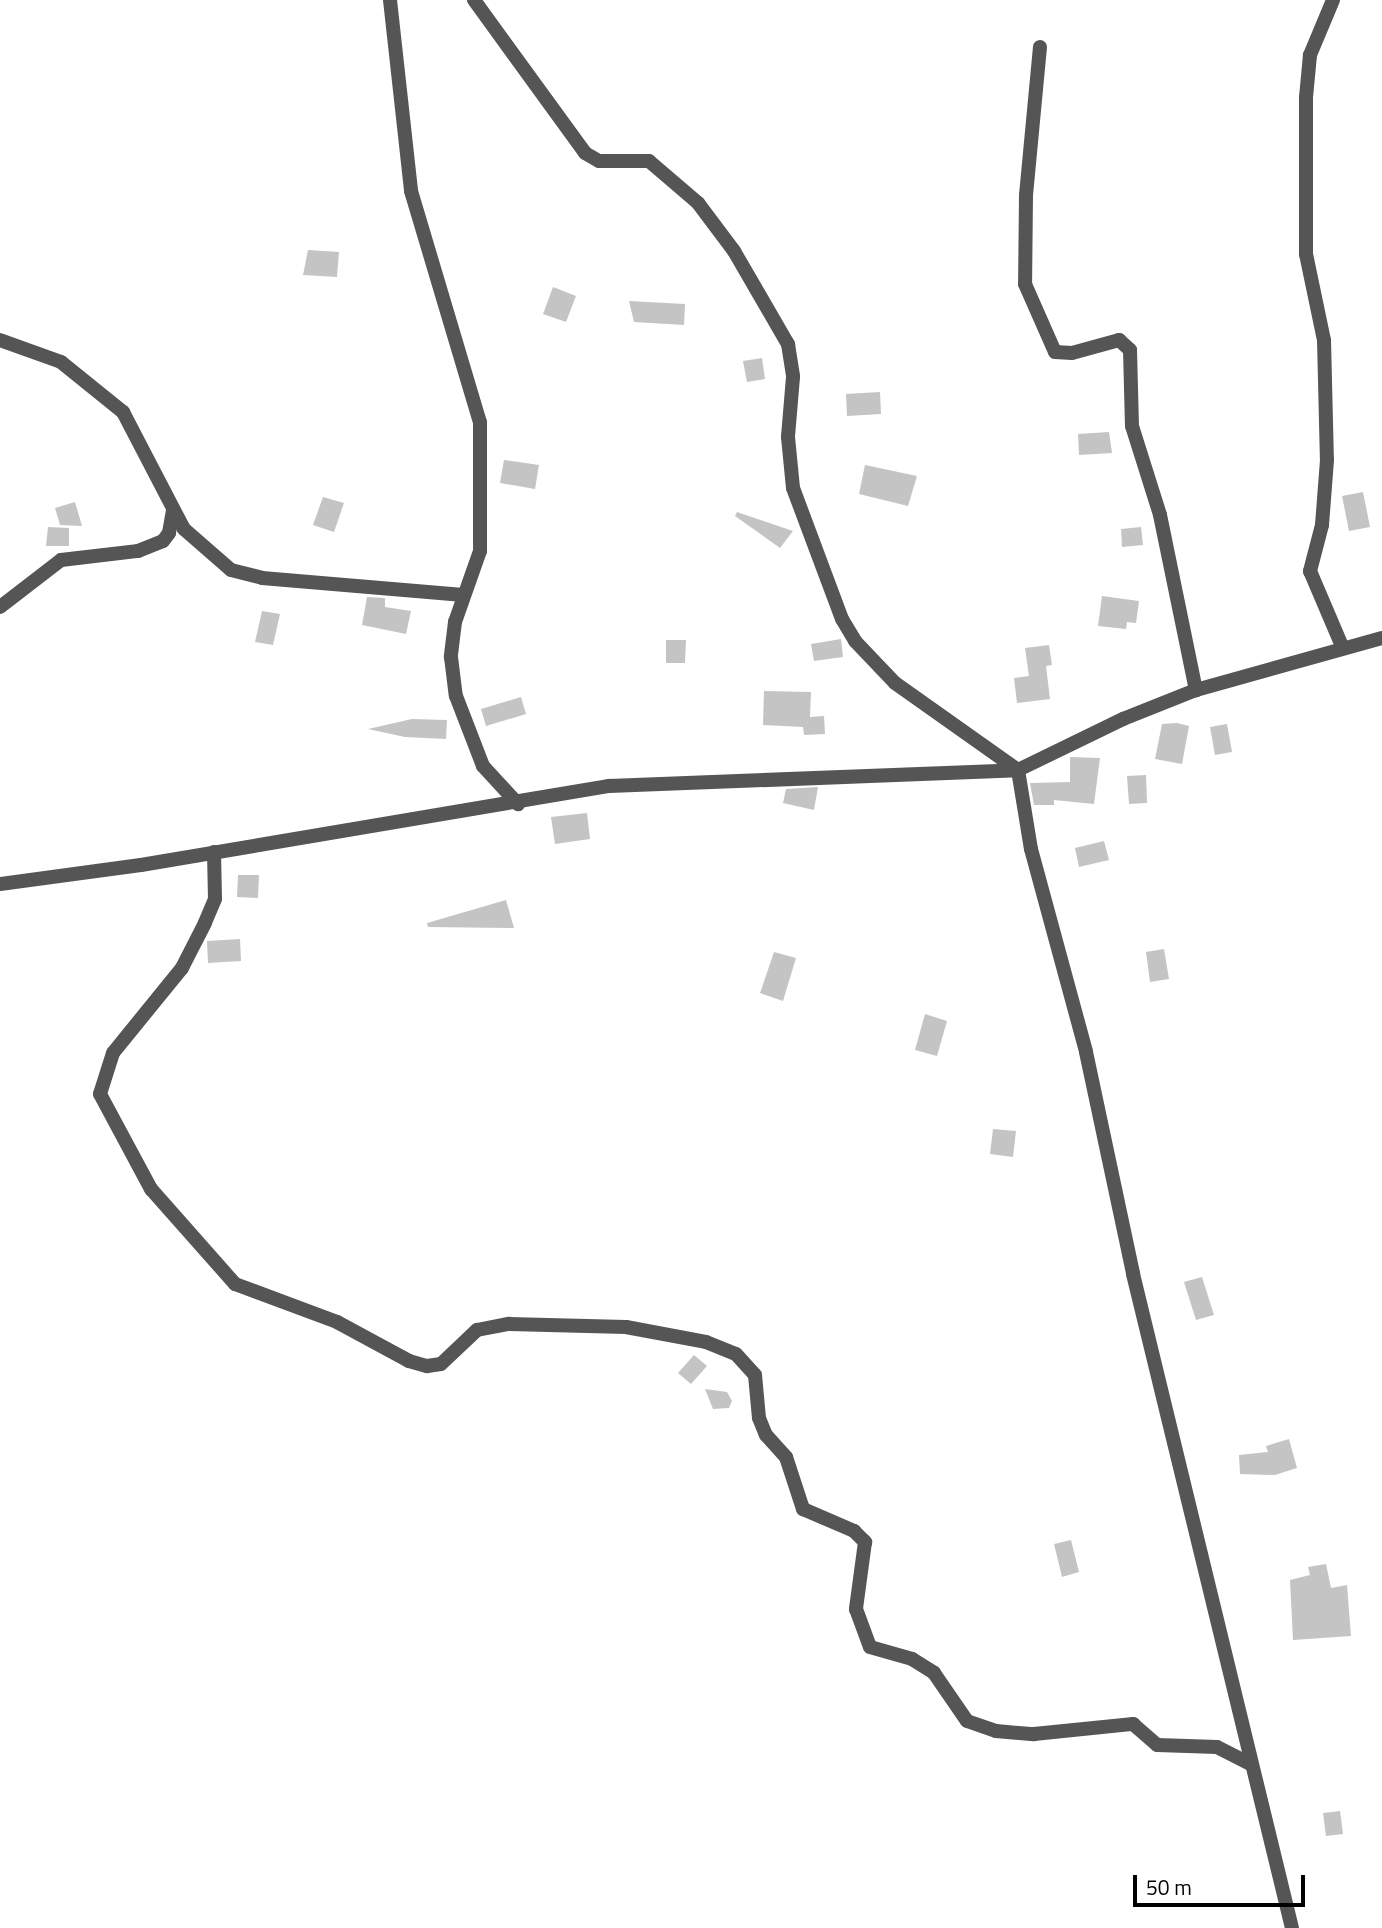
<!DOCTYPE html>
<html>
<head>
<meta charset="utf-8">
<style>
  body { margin:0 }
  #map { position:relative; width:1382px; height:1928px; overflow:hidden; background:#fff; font-family:"Titillium Web",sans-serif }
  div>[style] { position:absolute }
  .building>* { inset:0; background:#c4c4c4 }
  .minor>* { height:14px; margin:-7px; padding:0 7px; transform-origin:7px; border-radius:7px; background:#555 }
  .tertiary>* { height:14px; margin:-7px; padding:0 7px; transform-origin:7px; border-radius:7px; background:#555 }
  span { translate:-50% -50%; white-space:nowrap; text-align:center; line-height:1.15; -webkit-text-stroke:5px #fff; paint-order:stroke }
  .scale { position:absolute; left:1133px; top:1875px; width:172px; height:32px; box-sizing:border-box; border:4px solid #000; border-top:0; padding-left:9px; font-size:21px; line-height:24px; white-space:nowrap; color:#000; -webkit-text-stroke:5px #fff; paint-order:stroke }
</style>
</head>
<body>
<div id="map">
  <div class="building">
    <i style="clip-path:polygon(308px 250px,339px 252px,337px 277px,303px 275px)"></i>
    <i style="clip-path:polygon(553px 287px,576px 296px,566px 322px,543px 314px)"></i>
    <i style="clip-path:polygon(629px 301px,685px 304px,684px 325px,634px 322px)"></i>
    <i style="clip-path:polygon(762px 358px,765px 379px,747px 382px,743px 361px)"></i>
    <i style="clip-path:polygon(880px 392px,881px 414px,847px 416px,846px 394px)"></i>
    <i style="clip-path:polygon(1109px 432px,1112px 453px,1079px 455px,1078px 434px)"></i>
    <i style="clip-path:polygon(504px 460px,539px 465px,535px 489px,500px 483px)"></i>
    <i style="clip-path:polygon(865px 465px,917px 476px,908px 506px,859px 494px)"></i>
    <i style="clip-path:polygon(1363px 492px,1370px 527px,1349px 531px,1342px 496px)"></i>
    <i style="clip-path:polygon(323px 497px,344px 503px,334px 532px,313px 525px)"></i>
    <i style="clip-path:polygon(75px 502px,82px 526px,60px 525px,55px 508px)"></i>
    <i style="clip-path:polygon(737px 512px,793px 531px,780px 548px,735px 516px)"></i>
    <i style="clip-path:polygon(48px 527px,69px 528px,69px 546px,46px 546px)"></i>
    <i style="clip-path:polygon(1141px 527px,1143px 545px,1122px 547px,1121px 529px)"></i>
    <i style="clip-path:polygon(1102px 596px,1139px 601px,1136px 623px,1127px 622px,1126px 629px,1098px 626px)"></i>
    <i style="clip-path:polygon(367px 597px,385px 598px,385px 607px,411px 611px,406px 634px,362px 625px)"></i>
    <i style="clip-path:polygon(262px 611px,280px 614px,273px 645px,255px 642px)"></i>
    <i style="clip-path:polygon(841px 639px,843px 657px,814px 661px,811px 644px)"></i>
    <i style="clip-path:polygon(666px 640px,686px 640px,685px 663px,666px 663px)"></i>
    <i style="clip-path:polygon(1049px 645px,1052px 665px,1046px 666px,1050px 699px,1017px 703px,1014px 678px,1029px 676px,1025px 648px)"></i>
    <i style="clip-path:polygon(764px 691px,811px 692px,810px 717px,824px 716px,825px 734px,804px 735px,803px 727px,763px 725px)"></i>
    <i style="clip-path:polygon(521px 697px,526px 714px,486px 726px,481px 709px)"></i>
    <i style="clip-path:polygon(412px 719px,447px 720px,446px 739px,405px 737px,368px 729px)"></i>
    <i style="clip-path:polygon(1177px 723px,1189px 726px,1182px 764px,1155px 759px,1162px 724px)"></i>
    <i style="clip-path:polygon(1227px 724px,1232px 752px,1215px 755px,1210px 727px)"></i>
    <i style="clip-path:polygon(1070px 757px,1100px 758px,1094px 804px,1054px 800px,1054px 805px,1034px 805px,1030px 783px,1070px 782px)"></i>
    <i style="clip-path:polygon(1146px 775px,1147px 803px,1129px 804px,1127px 776px)"></i>
    <i style="clip-path:polygon(818px 787px,814px 810px,783px 803px,786px 789px)"></i>
    <i style="clip-path:polygon(587px 813px,590px 839px,555px 844px,551px 817px)"></i>
    <i style="clip-path:polygon(1104px 841px,1109px 860px,1079px 867px,1075px 848px)"></i>
    <i style="clip-path:polygon(238px 875px,259px 875px,258px 898px,237px 897px)"></i>
    <i style="clip-path:polygon(506px 900px,514px 928px,428px 927px,427px 923px)"></i>
    <i style="clip-path:polygon(240px 939px,241px 961px,208px 963px,207px 941px)"></i>
    <i style="clip-path:polygon(1164px 949px,1169px 979px,1150px 982px,1146px 952px)"></i>
    <i style="clip-path:polygon(774px 952px,796px 958px,783px 1001px,760px 993px)"></i>
    <i style="clip-path:polygon(925px 1014px,947px 1021px,937px 1056px,915px 1050px)"></i>
    <i style="clip-path:polygon(993px 1129px,1016px 1131px,1013px 1157px,990px 1154px)"></i>
    <i style="clip-path:polygon(1202px 1277px,1214px 1315px,1196px 1320px,1184px 1282px)"></i>
    <i style="clip-path:polygon(694px 1355px,707px 1366px,691px 1384px,678px 1373px)"></i>
    <i style="clip-path:polygon(705px 1389px,727px 1392px,732px 1401px,729px 1408px,713px 1409px)"></i>
    <i style="clip-path:polygon(1289px 1439px,1297px 1468px,1275px 1475px,1240px 1474px,1239px 1455px,1268px 1452px,1266px 1446px)"></i>
    <i style="clip-path:polygon(1071px 1540px,1079px 1572px,1062px 1577px,1054px 1544px)"></i>
    <i style="clip-path:polygon(1326px 1564px,1331px 1588px,1347px 1585px,1351px 1636px,1293px 1640px,1290px 1580px,1310px 1575px,1308px 1567px)"></i>
    <i style="clip-path:polygon(1340px 1811px,1343px 1834px,1326px 1836px,1323px 1813px)"></i>
  </div>
  <div class="minor">
    <i style="left:390px;top:0;width:192px;rotate:83.7deg"></i>
    <i style="left:411px;top:191px;width:241px;rotate:73.4deg"></i>
    <i style="left:480px;top:422px;width:129px;rotate:90deg"></i>
    <i style="left:480px;top:551px;width:75px;rotate:109.4deg"></i>
    <i style="left:455px;top:622px;width:35px;rotate:97deg"></i>
    <i style="left:451px;top:657px;width:39px;rotate:83deg"></i>
    <i style="left:456px;top:696px;width:75px;rotate:68.9deg"></i>
    <i style="left:483px;top:766px;width:52px;rotate:47.4deg"></i>
    <i style="left:474px;top:0;width:189px;rotate:54deg"></i>
    <i style="left:585px;top:153px;width:16px;rotate:30deg"></i>
    <i style="left:599px;top:161px;width:50px"></i>
    <i style="left:649px;top:161px;width:65px;rotate:40.6deg"></i>
    <i style="left:698px;top:203px;width:60px;rotate:53.1deg"></i>
    <i style="left:734px;top:251px;width:108px;rotate:59.9deg"></i>
    <i style="left:788px;top:344px;width:33px;rotate:81deg"></i>
    <i style="left:793px;top:377px;width:60px;rotate:94.8deg"></i>
    <i style="left:788px;top:437px;width:51px;rotate:84.4deg"></i>
    <i style="left:793px;top:488px;width:140px;rotate:69.5deg"></i>
    <i style="left:842px;top:619px;width:26px;rotate:59deg"></i>
    <i style="left:855px;top:641px;width:58px;rotate:46.4deg"></i>
    <i style="left:895px;top:683px;width:151px;rotate:35.3deg"></i>
    <i style="left:1333px;top:0;width:60px;rotate:112.7deg"></i>
    <i style="left:1310px;top:55px;width:42px;rotate:95.4deg"></i>
    <i style="left:1306px;top:97px;width:157px;rotate:90deg"></i>
    <i style="left:1306px;top:254px;width:88px;rotate:78.2deg"></i>
    <i style="left:1324px;top:340px;width:120px;rotate:88.6deg"></i>
    <i style="left:1327px;top:460px;width:65px;rotate:94.4deg"></i>
    <i style="left:1322px;top:525px;width:48px;rotate:104.6deg"></i>
    <i style="left:1310px;top:571px;width:82px;rotate:66.9deg"></i>
    <i style="left:1040px;top:47px;width:149px;rotate:95.4deg"></i>
    <i style="left:1026px;top:195px;width:89px;rotate:90.6deg"></i>
    <i style="left:1025px;top:284px;width:74px;rotate:66.2deg"></i>
    <i style="left:1055px;top:352px;width:17px;rotate:3deg"></i>
    <i style="left:1072px;top:353px;width:49px;rotate:-15.5deg"></i>
    <i style="left:1119px;top:340px;width:15px;rotate:42deg"></i>
    <i style="left:1130px;top:350px;width:76px;rotate:88.5deg"></i>
    <i style="left:1132px;top:426px;width:93px;rotate:72.5deg"></i>
    <i style="left:1160px;top:515px;width:179px;rotate:78.4deg"></i>
    <i style="left:0;top:340px;width:65px;rotate:19.8deg"></i>
    <i style="left:61px;top:362px;width:80px;rotate:38.9deg"></i>
    <i style="left:123px;top:412px;width:132px;rotate:62.5deg"></i>
    <i style="left:184px;top:529px;width:62px;rotate:41.1deg"></i>
    <i style="left:231px;top:570px;width:32px;rotate:14deg"></i>
    <i style="left:262px;top:578px;width:202px;rotate:4.8deg"></i>
    <i style="left:0;top:607px;width:77px;rotate:-37.6deg"></i>
    <i style="left:61px;top:560px;width:78px;rotate:-6.7deg"></i>
    <i style="left:138px;top:551px;width:27px;rotate:-22deg"></i>
    <i style="left:163px;top:541px;width:10px;rotate:-53deg"></i>
    <i style="left:169px;top:533px;width:22px;rotate:-80deg"></i>
    <i style="left:214px;top:852px;width:47px;rotate:88.8deg"></i>
    <i style="left:215px;top:899px;width:26px;rotate:113deg"></i>
    <i style="left:205px;top:923px;width:51px;rotate:117.1deg"></i>
    <i style="left:182px;top:968px;width:109px;rotate:129.1deg"></i>
    <i style="left:113px;top:1053px;width:43px;rotate:107.6deg"></i>
    <i style="left:100px;top:1094px;width:108px;rotate:61.8deg"></i>
    <i style="left:151px;top:1189px;width:127px;rotate:48.5deg"></i>
    <i style="left:235px;top:1284px;width:109px;rotate:20.4deg"></i>
    <i style="left:337px;top:1322px;width:82px;rotate:28.4deg"></i>
    <i style="left:409px;top:1361px;width:19px;rotate:16deg"></i>
    <i style="left:427px;top:1366px;width:14px;rotate:-8deg"></i>
    <i style="left:441px;top:1364px;width:50px;rotate:-43.4deg"></i>
    <i style="left:477px;top:1330px;width:33px;rotate:-11deg"></i>
    <i style="left:509px;top:1324px;width:117px;rotate:1.5deg"></i>
    <i style="left:626px;top:1327px;width:81px;rotate:10.6deg"></i>
    <i style="left:706px;top:1342px;width:32px;rotate:22deg"></i>
    <i style="left:736px;top:1354px;width:28px;rotate:48deg"></i>
    <i style="left:755px;top:1375px;width:43px;rotate:84.7deg"></i>
    <i style="left:759px;top:1418px;width:18px;rotate:68deg"></i>
    <i style="left:766px;top:1435px;width:30px;rotate:48deg"></i>
    <i style="left:786px;top:1457px;width:55px;rotate:71.9deg"></i>
    <i style="left:803px;top:1509px;width:56px;rotate:23.3deg"></i>
    <i style="left:854px;top:1531px;width:16px;rotate:45deg"></i>
    <i style="left:865px;top:1542px;width:68px;rotate:97.7deg"></i>
    <i style="left:856px;top:1609px;width:40px;rotate:69.8deg"></i>
    <i style="left:870px;top:1647px;width:44px;rotate:15.9deg"></i>
    <i style="left:912px;top:1659px;width:26px;rotate:32deg"></i>
    <i style="left:934px;top:1673px;width:58px;rotate:55.5deg"></i>
    <i style="left:967px;top:1721px;width:31px;rotate:19deg"></i>
    <i style="left:996px;top:1731px;width:38px;rotate:5deg"></i>
    <i style="left:1034px;top:1734px;width:100px;rotate:-5.8deg"></i>
    <i style="left:1133px;top:1724px;width:32px;rotate:41deg"></i>
    <i style="left:1157px;top:1745px;width:60px;rotate:1.9deg"></i>
    <i style="left:1217px;top:1747px;width:38px;rotate:27deg"></i>
  </div>
  <div class="tertiary">
    <i style="left:1018px;top:770px;width:80px;rotate:80.7deg"></i>
    <i style="left:1031px;top:849px;width:210px;rotate:74.8deg"></i>
    <i style="left:1086px;top:1052px;width:227px;rotate:78deg"></i>
    <i style="left:1133px;top:1274px;width:673px;rotate:76.34deg"></i>
    <i style="left:0;top:884px;width:142px;rotate:-7.7deg"></i>
    <i style="left:141px;top:865px;width:475px;rotate:-9.6deg"></i>
    <i style="left:609px;top:786px;width:409px;rotate:-2.2deg"></i>
    <i style="left:1018px;top:770px;width:117px;rotate:-25.9deg"></i>
    <i style="left:1123px;top:719px;width:79px;rotate:-21.7deg"></i>
    <i style="left:1196px;top:690px;width:193px;rotate:-15.6deg"></i>
  </div>
  <div class="scale">50 m</div>
</div>
</body>
</html>
